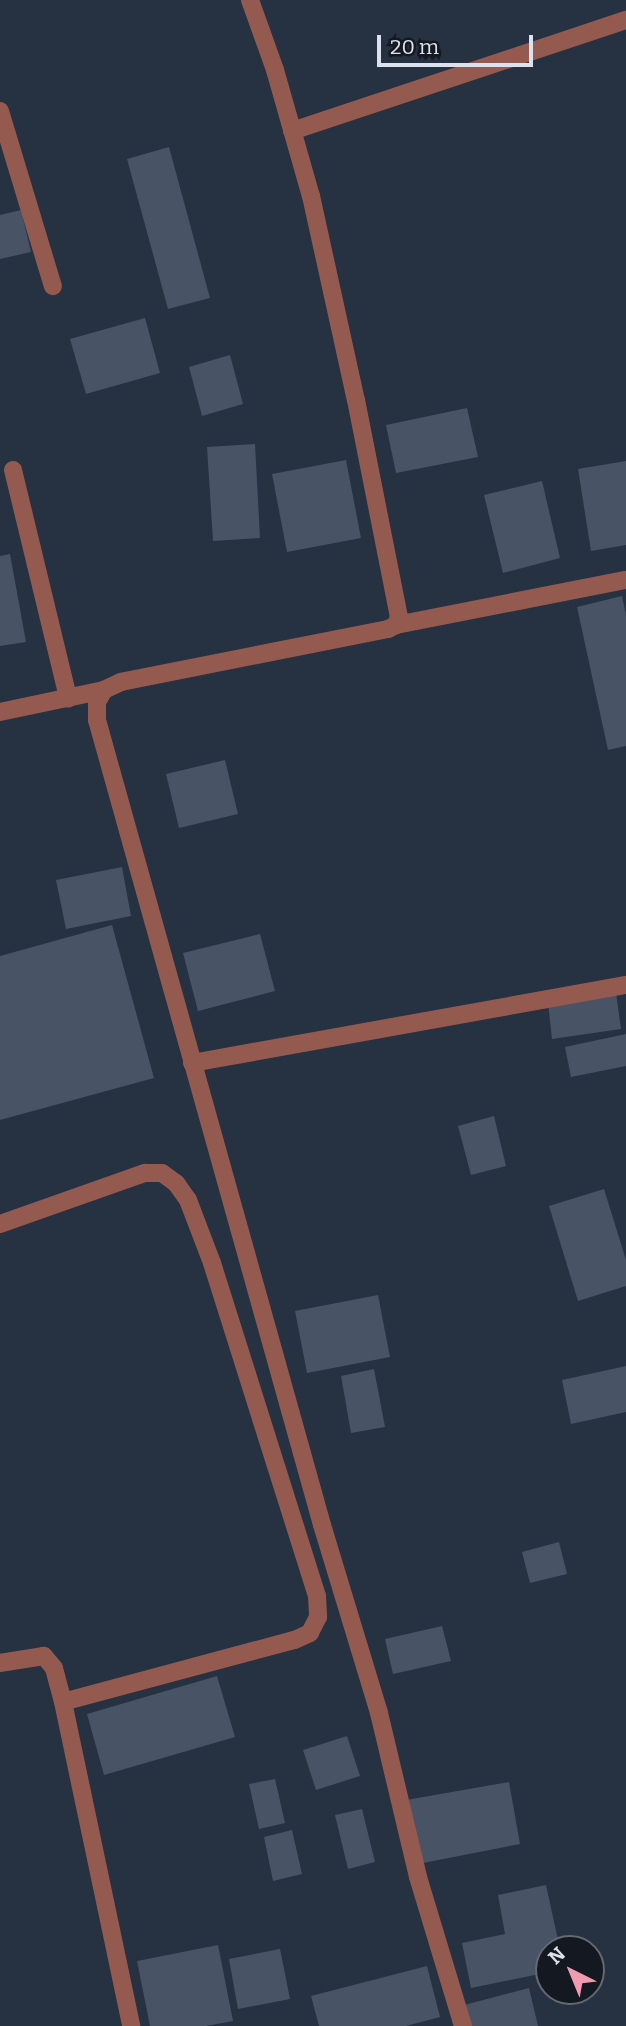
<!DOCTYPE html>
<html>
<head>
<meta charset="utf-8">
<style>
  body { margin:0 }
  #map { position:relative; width:626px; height:2026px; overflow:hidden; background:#263142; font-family:Bitter,serif }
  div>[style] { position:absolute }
  .building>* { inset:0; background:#485366 }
  .minor>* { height:18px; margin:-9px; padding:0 9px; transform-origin:9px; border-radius:9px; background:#955a4f }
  span { translate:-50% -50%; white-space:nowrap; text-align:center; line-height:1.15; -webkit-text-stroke:6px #141820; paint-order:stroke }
  .north { position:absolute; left:535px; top:1935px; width:70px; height:70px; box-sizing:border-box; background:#141820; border:2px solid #646972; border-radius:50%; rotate:317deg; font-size:19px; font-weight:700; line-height:28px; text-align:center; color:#dbe2ed }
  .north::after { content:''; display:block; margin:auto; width:24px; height:32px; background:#f29aaf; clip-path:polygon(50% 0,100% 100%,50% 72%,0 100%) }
  .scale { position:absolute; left:377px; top:35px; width:156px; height:32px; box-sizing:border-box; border:4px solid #dbe2ed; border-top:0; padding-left:9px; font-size:21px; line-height:24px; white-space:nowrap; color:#dbe2ed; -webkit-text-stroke:5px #141820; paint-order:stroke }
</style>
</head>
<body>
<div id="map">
  <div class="building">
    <i style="clip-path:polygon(169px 147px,210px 298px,168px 309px,127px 159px)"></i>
    <i style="clip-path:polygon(21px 210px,31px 252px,0 259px,0 215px)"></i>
    <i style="clip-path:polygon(145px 318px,160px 373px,86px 394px,70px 339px)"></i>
    <i style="clip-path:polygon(230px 355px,243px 404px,202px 416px,189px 367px)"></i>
    <i style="clip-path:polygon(467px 408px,478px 457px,396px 473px,386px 425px)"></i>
    <i style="clip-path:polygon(255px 444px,260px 538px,213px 541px,207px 447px)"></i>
    <i style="clip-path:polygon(346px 460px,361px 538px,287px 552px,272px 474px)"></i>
    <i style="clip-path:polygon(626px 461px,626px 545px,591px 551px,578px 469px)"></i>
    <i style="clip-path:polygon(542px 481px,560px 558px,503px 573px,484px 495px)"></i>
    <i style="clip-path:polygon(10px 554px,26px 642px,0 646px,0 556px)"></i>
    <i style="clip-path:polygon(622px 596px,626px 615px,626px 746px,608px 750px,577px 607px)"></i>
    <i style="clip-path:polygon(225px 760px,238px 814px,179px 828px,166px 774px)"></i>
    <i style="clip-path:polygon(122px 867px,131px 916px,66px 929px,56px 880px)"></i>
    <i style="clip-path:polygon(112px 925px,154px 1078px,0 1120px,0 956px)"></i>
    <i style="clip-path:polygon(260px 934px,275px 991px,198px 1011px,183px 953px)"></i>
    <i style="clip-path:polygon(616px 993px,621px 1029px,552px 1039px,548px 1002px)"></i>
    <i style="clip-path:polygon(626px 1034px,626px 1066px,571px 1077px,565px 1047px)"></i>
    <i style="clip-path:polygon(494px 1116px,506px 1166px,471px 1175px,458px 1126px)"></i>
    <i style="clip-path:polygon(604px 1189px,626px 1260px,626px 1286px,578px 1301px,549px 1206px)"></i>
    <i style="clip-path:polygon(378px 1295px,390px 1357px,307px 1373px,295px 1311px)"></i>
    <i style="clip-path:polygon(626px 1366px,626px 1412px,571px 1424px,562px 1380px)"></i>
    <i style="clip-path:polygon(374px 1369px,385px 1427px,351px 1433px,341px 1376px)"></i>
    <i style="clip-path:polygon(559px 1542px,567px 1574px,530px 1583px,522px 1552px)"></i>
    <i style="clip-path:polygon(442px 1626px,451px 1661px,393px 1674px,385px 1639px)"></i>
    <i style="clip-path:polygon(217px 1676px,235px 1737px,104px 1775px,87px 1714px)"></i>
    <i style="clip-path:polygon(347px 1736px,360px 1776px,316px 1790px,303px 1750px)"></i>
    <i style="clip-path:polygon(275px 1779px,285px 1823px,259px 1829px,249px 1784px)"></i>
    <i style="clip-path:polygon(509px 1782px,520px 1844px,418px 1864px,406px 1800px)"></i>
    <i style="clip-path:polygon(362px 1809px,375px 1862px,348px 1869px,335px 1815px)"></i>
    <i style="clip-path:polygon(292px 1830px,302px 1874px,273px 1881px,264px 1837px)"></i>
    <i style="clip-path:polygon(546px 1885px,560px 1949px,549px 1949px,549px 1972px,471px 1988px,462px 1943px,505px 1934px,498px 1895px)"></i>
    <i style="clip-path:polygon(218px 1945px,233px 2021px,206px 2026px,150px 2026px,137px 1961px)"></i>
    <i style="clip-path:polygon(280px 1949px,290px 1999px,238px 2009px,229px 1959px)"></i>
    <i style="clip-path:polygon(427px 1966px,440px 2017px,406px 2026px,319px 2026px,311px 1996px)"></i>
    <i style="clip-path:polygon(529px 1988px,538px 2026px,469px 2026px,464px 2005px)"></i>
  </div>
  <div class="minor">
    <i style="left:250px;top:0;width:74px;rotate:70.3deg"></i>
    <i style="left:275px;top:70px;width:131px;rotate:74.1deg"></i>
    <i style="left:311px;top:196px;width:209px;rotate:77.6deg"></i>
    <i style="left:356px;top:400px;width:221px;rotate:78.8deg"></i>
    <i style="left:399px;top:617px;width:9px;rotate:111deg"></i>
    <i style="left:396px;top:625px;width:9px;rotate:153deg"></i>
    <i style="left:388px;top:629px;width:272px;rotate:168.8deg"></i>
    <i style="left:121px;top:682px;width:19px;rotate:155deg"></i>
    <i style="left:104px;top:690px;width:14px;rotate:120deg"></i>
    <i style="left:97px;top:702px;width:18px;rotate:90deg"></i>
    <i style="left:97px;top:720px;width:836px;rotate:74.38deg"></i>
    <i style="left:322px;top:1525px;width:196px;rotate:73.1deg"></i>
    <i style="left:379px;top:1713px;width:169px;rotate:76.6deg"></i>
    <i style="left:418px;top:1877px;width:156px;rotate:73.2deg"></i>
    <i style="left:0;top:111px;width:183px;rotate:73.2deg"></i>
    <i style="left:292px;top:131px;width:352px;rotate:-18.4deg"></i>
    <i style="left:13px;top:470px;width:235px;rotate:76.4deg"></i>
    <i style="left:396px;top:625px;width:234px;rotate:-11.1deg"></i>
    <i style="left:0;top:712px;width:106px;rotate:-11.9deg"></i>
    <i style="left:192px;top:1063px;width:441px;rotate:-10.2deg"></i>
    <i style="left:0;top:1224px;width:154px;rotate:-19.4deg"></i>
    <i style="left:145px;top:1173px;width:17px"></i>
    <i style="left:162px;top:1173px;width:17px;rotate:36deg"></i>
    <i style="left:176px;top:1183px;width:21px;rotate:55deg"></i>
    <i style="left:188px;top:1200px;width:67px;rotate:69.1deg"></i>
    <i style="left:212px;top:1263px;width:349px;rotate:72.5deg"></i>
    <i style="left:317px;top:1596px;width:21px;rotate:87deg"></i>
    <i style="left:318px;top:1617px;width:18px;rotate:117deg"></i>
    <i style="left:310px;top:1633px;width:17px;rotate:156deg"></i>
    <i style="left:294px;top:1640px;width:239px;rotate:165deg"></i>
    <i style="left:63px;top:1702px;width:35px;rotate:-105deg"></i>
    <i style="left:54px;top:1668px;width:16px;rotate:-130deg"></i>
    <i style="left:44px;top:1656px;width:45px;rotate:171deg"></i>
    <i style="left:63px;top:1702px;width:331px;rotate:78.1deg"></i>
  </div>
  <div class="north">N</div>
  <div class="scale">20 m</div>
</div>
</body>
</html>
